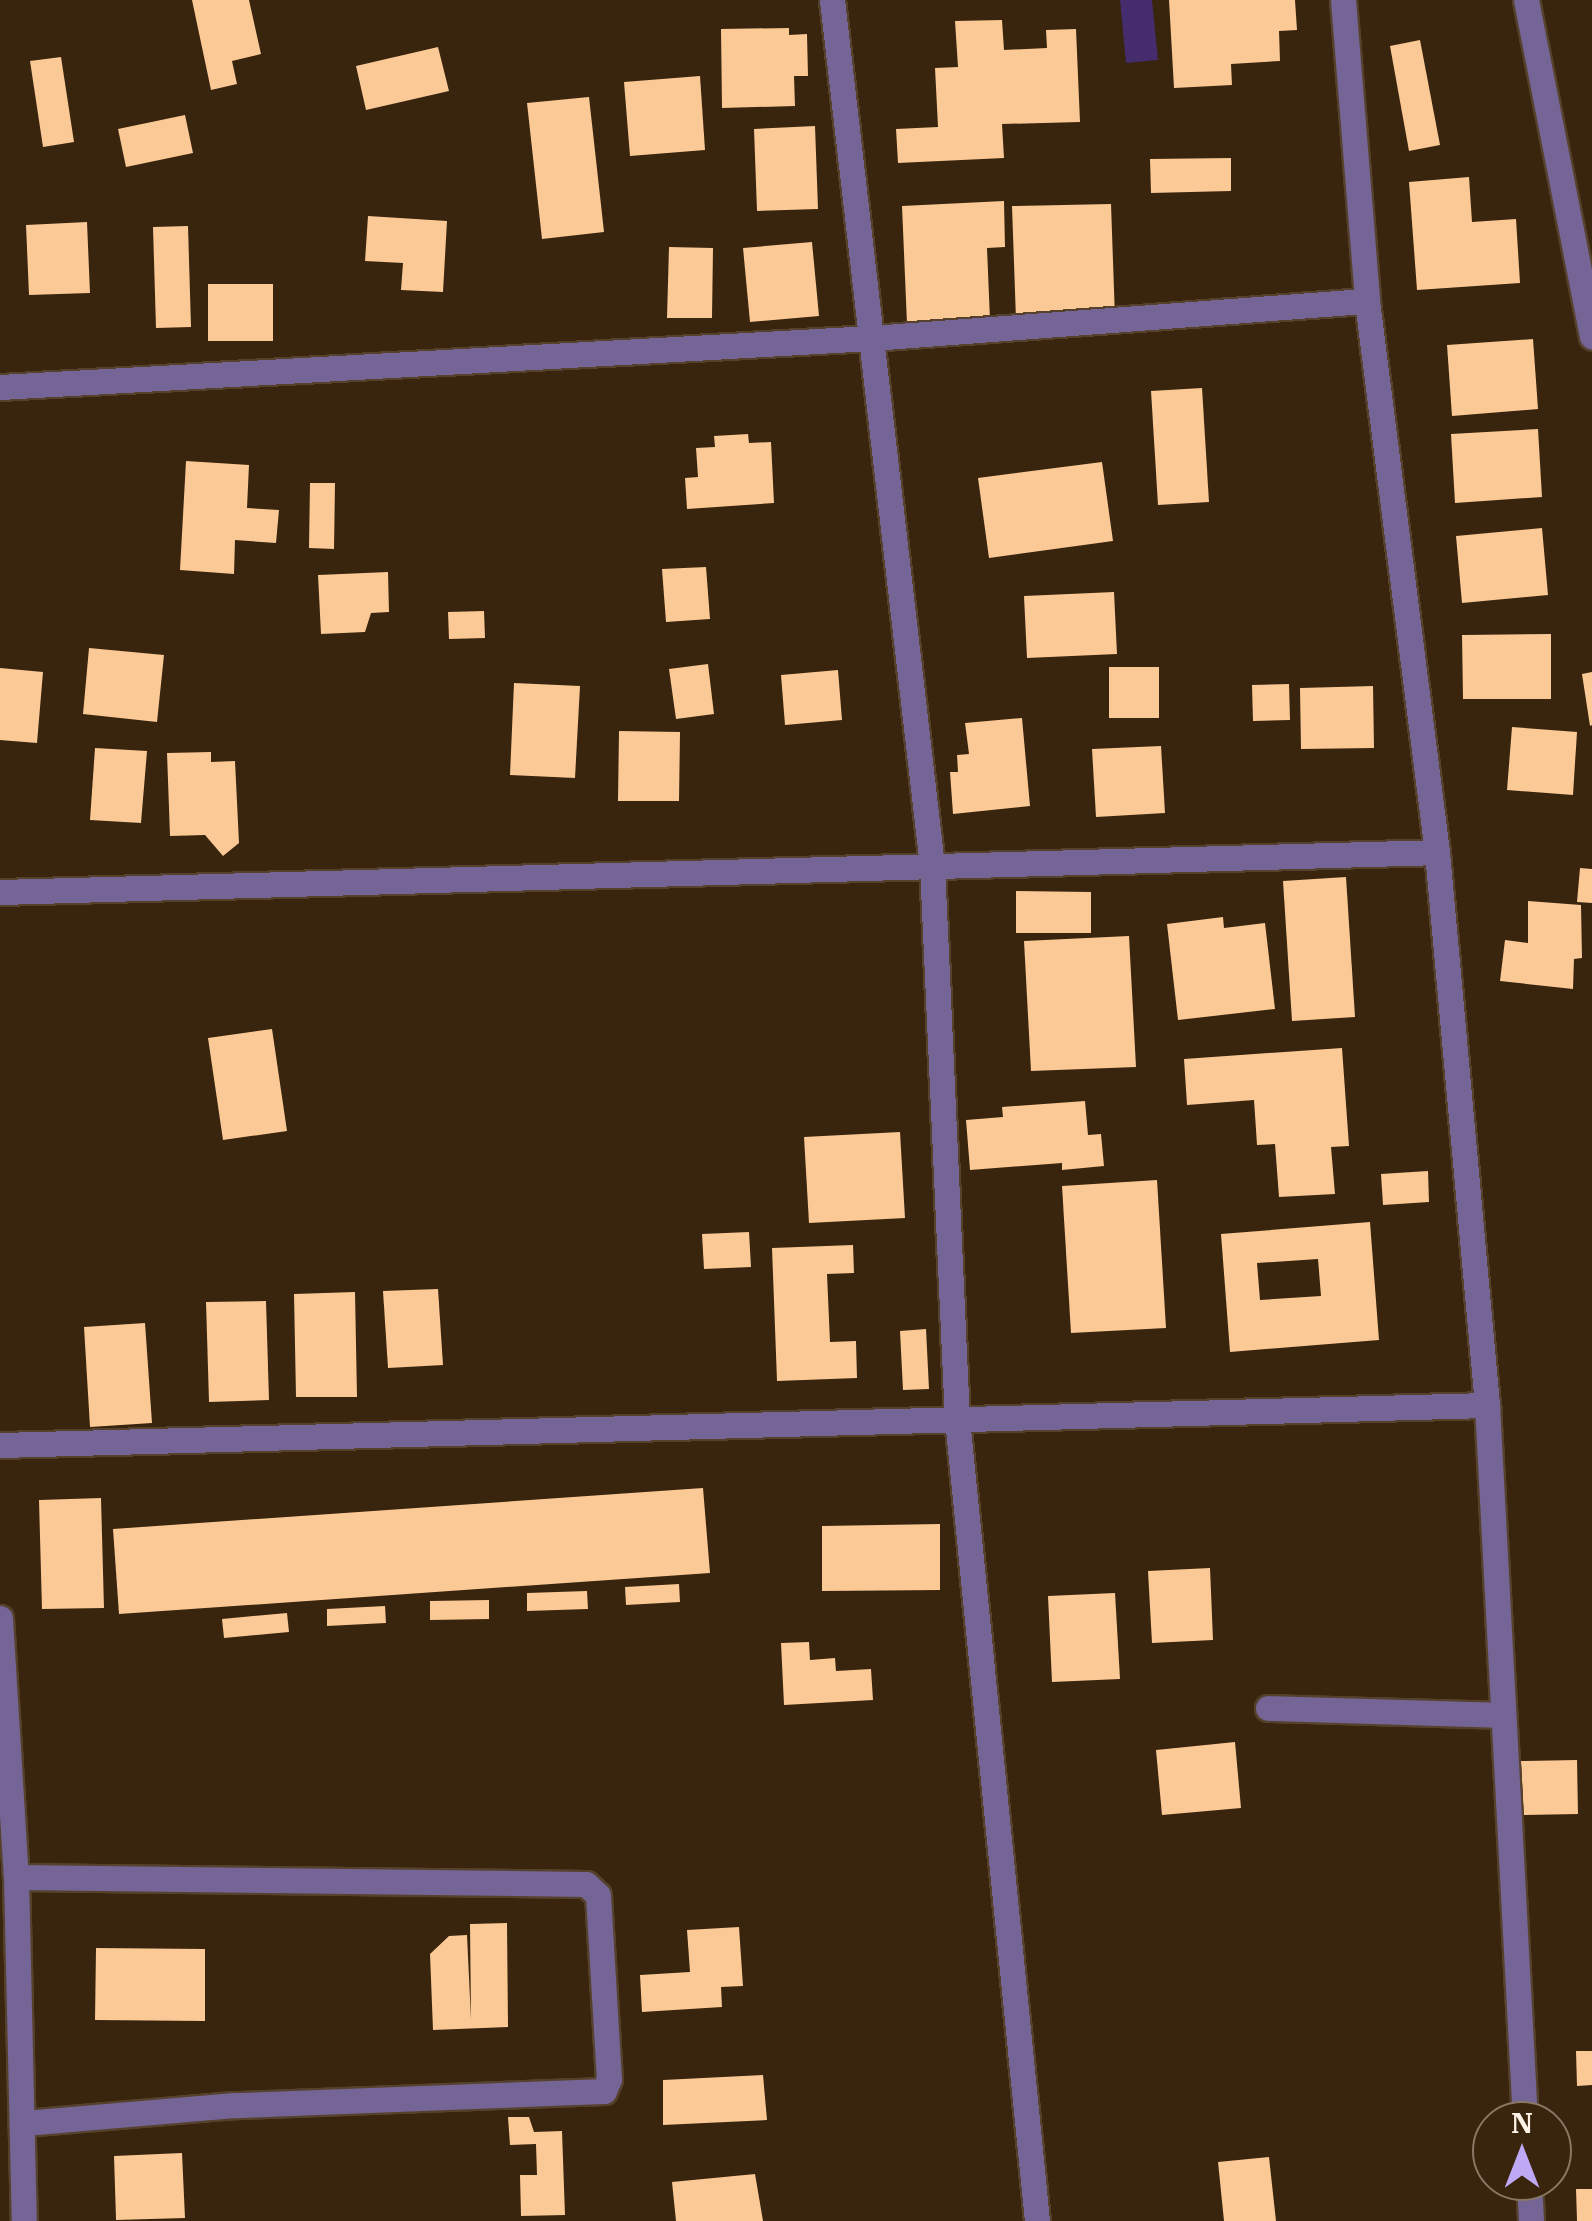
<!DOCTYPE html>
<html>
<head>
<meta charset="utf-8">
<style>
  body { margin:0 }
  #map { position:relative; width:1592px; height:2221px; overflow:hidden; background:#39240d; font-family:"IBM Plex Serif",serif }
  div>[style] { position:absolute }
  .water>* { inset:0; background:#442c6d }
  .building>* { inset:0; background:#fac996 }
  .roads { filter:drop-shadow(2px 0 #55412c) drop-shadow(-2px 0 #55412c) drop-shadow(0 2px #55412c) drop-shadow(0 -2px #55412c) }
  .minor>* { height:25px; margin:-12.5px; padding:0 12.5px; transform-origin:12.5px; border-radius:12.5px; background:#746596 }
  span { translate:-50% -50%; white-space:nowrap; text-align:center; line-height:1.15; -webkit-text-stroke:10px #39240d; paint-order:stroke }
  .north { position:absolute; left:1472px; top:2101px; width:100px; height:100px; box-sizing:border-box; background:#39240d; border:2px solid #887764; border-radius:50%; rotate:0deg; font-size:28px; font-weight:700; line-height:40px; text-align:center; color:#fef3e7 }
  .north::after { content:''; display:block; margin:auto; width:35px; height:45px; background:#bfa9f4; clip-path:polygon(50% 0,100% 100%,50% 72%,0 100%) }
</style>
</head>
<body>
<div id="map">
  <div class="water">
    <i style="clip-path:polygon(1120px 0,1152px 0,1158px 60px,1126px 63px)"></i>
  </div>
  <div class="building">
    <i style="clip-path:polygon(192px 0,249px 0,261px 54px,232px 61px,237px 84px,211px 90px)"></i>
    <i style="clip-path:polygon(1169px 0,1295px 0,1297px 30px,1279px 31px,1280px 61px,1231px 64px,1232px 85px,1174px 88px)"></i>
    <i style="clip-path:polygon(1002px 20px,1004px 50px,1047px 48px,1046px 30px,1076px 29px,1080px 122px,1002px 124px,1004px 158px,898px 163px,896px 129px,938px 127px,935px 68px,958px 67px,955px 21px)"></i>
    <i style="clip-path:polygon(789px 28px,789px 35px,807px 34px,808px 76px,794px 76px,795px 106px,722px 108px,721px 29px)"></i>
    <i style="clip-path:polygon(1420px 40px,1440px 145px,1409px 151px,1390px 46px)"></i>
    <i style="clip-path:polygon(438px 47px,449px 91px,366px 110px,356px 66px)"></i>
    <i style="clip-path:polygon(61px 57px,74px 142px,43px 147px,30px 61px)"></i>
    <i style="clip-path:polygon(700px 76px,705px 150px,630px 156px,624px 82px)"></i>
    <i style="clip-path:polygon(589px 97px,604px 232px,542px 239px,527px 103px)"></i>
    <i style="clip-path:polygon(185px 115px,193px 153px,126px 167px,118px 129px)"></i>
    <i style="clip-path:polygon(815px 126px,818px 209px,757px 211px,754px 129px)"></i>
    <i style="clip-path:polygon(1231px 158px,1231px 191px,1151px 193px,1150px 159px)"></i>
    <i style="clip-path:polygon(1469px 177px,1472px 222px,1516px 219px,1520px 283px,1417px 290px,1409px 182px)"></i>
    <i style="clip-path:polygon(1004px 201px,1005px 247px,987px 248px,990px 320px,907px 324px,902px 206px)"></i>
    <i style="clip-path:polygon(1111px 204px,1115px 318px,1016px 320px,1012px 206px)"></i>
    <i style="clip-path:polygon(368px 216px,447px 221px,443px 292px,401px 290px,403px 263px,365px 261px)"></i>
    <i style="clip-path:polygon(87px 222px,90px 293px,29px 295px,26px 225px)"></i>
    <i style="clip-path:polygon(188px 226px,191px 327px,156px 328px,153px 227px)"></i>
    <i style="clip-path:polygon(812px 242px,819px 316px,750px 322px,743px 248px)"></i>
    <i style="clip-path:polygon(669px 247px,713px 248px,712px 318px,667px 318px)"></i>
    <i style="clip-path:polygon(208px 284px,273px 284px,273px 341px,208px 341px)"></i>
    <i style="clip-path:polygon(1533px 339px,1538px 409px,1452px 416px,1447px 345px)"></i>
    <i style="clip-path:polygon(1202px 388px,1209px 502px,1158px 505px,1151px 391px)"></i>
    <i style="clip-path:polygon(1538px 429px,1542px 497px,1455px 503px,1451px 434px)"></i>
    <i style="clip-path:polygon(748px 434px,749px 443px,771px 442px,774px 503px,687px 509px,685px 478px,698px 477px,696px 448px,715px 447px,714px 436px)"></i>
    <i style="clip-path:polygon(186px 461px,249px 465px,247px 508px,279px 510px,276px 543px,235px 540px,234px 574px,180px 570px)"></i>
    <i style="clip-path:polygon(1102px 462px,1113px 541px,989px 558px,978px 478px)"></i>
    <i style="clip-path:polygon(310px 483px,335px 483px,334px 549px,309px 548px)"></i>
    <i style="clip-path:polygon(1542px 528px,1548px 595px,1462px 603px,1456px 536px)"></i>
    <i style="clip-path:polygon(706px 567px,710px 619px,666px 622px,662px 569px)"></i>
    <i style="clip-path:polygon(388px 572px,389px 612px,371px 613px,365px 632px,321px 634px,318px 575px)"></i>
    <i style="clip-path:polygon(1114px 592px,1117px 654px,1027px 658px,1024px 596px)"></i>
    <i style="clip-path:polygon(484px 611px,485px 638px,449px 639px,448px 612px)"></i>
    <i style="clip-path:polygon(1551px 634px,1551px 699px,1463px 699px,1462px 635px)"></i>
    <i style="clip-path:polygon(89px 648px,164px 655px,157px 722px,83px 714px)"></i>
    <i style="clip-path:polygon(708px 664px,714px 714px,676px 719px,669px 669px)"></i>
    <i style="clip-path:polygon(1109px 667px,1159px 667px,1159px 718px,1109px 718px)"></i>
    <i style="clip-path:polygon(0 668px,43px 672px,37px 743px,0 740px)"></i>
    <i style="clip-path:polygon(838px 670px,842px 720px,785px 725px,781px 675px)"></i>
    <i style="clip-path:polygon(1592px 672px,1592px 725px,1590px 726px,1582px 674px)"></i>
    <i style="clip-path:polygon(514px 683px,580px 686px,575px 778px,510px 775px)"></i>
    <i style="clip-path:polygon(1289px 684px,1290px 720px,1253px 721px,1252px 685px)"></i>
    <i style="clip-path:polygon(1373px 686px,1374px 748px,1301px 749px,1300px 688px)"></i>
    <i style="clip-path:polygon(1022px 718px,1030px 806px,953px 814px,950px 772px,958px 772px,957px 755px,969px 754px,965px 723px)"></i>
    <i style="clip-path:polygon(1512px 727px,1577px 732px,1573px 795px,1507px 790px)"></i>
    <i style="clip-path:polygon(619px 731px,680px 732px,679px 801px,618px 801px)"></i>
    <i style="clip-path:polygon(1161px 746px,1165px 813px,1096px 817px,1092px 749px)"></i>
    <i style="clip-path:polygon(95px 748px,147px 751px,141px 823px,90px 820px)"></i>
    <i style="clip-path:polygon(211px 752px,211px 762px,235px 761px,239px 843px,223px 856px,205px 835px,170px 836px,167px 753px)"></i>
    <i style="clip-path:polygon(1580px 868px,1592px 869px,1592px 903px,1577px 902px)"></i>
    <i style="clip-path:polygon(1346px 877px,1355px 1017px,1292px 1021px,1283px 881px)"></i>
    <i style="clip-path:polygon(1016px 891px,1091px 892px,1091px 933px,1016px 933px)"></i>
    <i style="clip-path:polygon(1528px 901px,1581px 905px,1582px 958px,1574px 959px,1573px 989px,1500px 981px,1505px 940px,1528px 943px)"></i>
    <i style="clip-path:polygon(1223px 917px,1224px 928px,1265px 923px,1275px 1009px,1178px 1020px,1167px 924px)"></i>
    <i style="clip-path:polygon(1129px 936px,1136px 1067px,1031px 1071px,1024px 941px)"></i>
    <i style="clip-path:polygon(272px 1029px,287px 1131px,223px 1140px,208px 1038px)"></i>
    <i style="clip-path:polygon(1342px 1048px,1349px 1146px,1331px 1147px,1335px 1194px,1279px 1197px,1275px 1144px,1257px 1145px,1254px 1100px,1187px 1105px,1184px 1059px)"></i>
    <i style="clip-path:polygon(1085px 1101px,1088px 1135px,1101px 1134px,1104px 1166px,1062px 1170px,1062px 1163px,970px 1170px,966px 1120px,1003px 1117px,1002px 1107px)"></i>
    <i style="clip-path:polygon(900px 1132px,905px 1218px,809px 1223px,804px 1137px)"></i>
    <i style="clip-path:polygon(1428px 1171px,1429px 1202px,1383px 1205px,1381px 1174px)"></i>
    <i style="clip-path:polygon(1157px 1180px,1166px 1328px,1071px 1333px,1062px 1186px)"></i>
    <i style="clip-path:polygon(evenodd,1370px 1222px,1379px 1340px,1230px 1352px,1221px 1234px,1370px 1222px,1318px 1259px,1321px 1296px,1260px 1300px,1257px 1263px,1318px 1259px)"></i>
    <i style="clip-path:polygon(749px 1232px,751px 1267px,704px 1269px,702px 1234px)"></i>
    <i style="clip-path:polygon(853px 1245px,854px 1273px,827px 1274px,830px 1342px,856px 1341px,857px 1378px,777px 1381px,772px 1248px)"></i>
    <i style="clip-path:polygon(438px 1289px,443px 1365px,388px 1368px,383px 1291px)"></i>
    <i style="clip-path:polygon(355px 1292px,357px 1397px,296px 1397px,294px 1294px)"></i>
    <i style="clip-path:polygon(266px 1301px,269px 1400px,209px 1402px,206px 1302px)"></i>
    <i style="clip-path:polygon(145px 1323px,152px 1423px,90px 1427px,84px 1327px)"></i>
    <i style="clip-path:polygon(926px 1329px,929px 1389px,903px 1390px,900px 1331px)"></i>
    <i style="clip-path:polygon(703px 1488px,710px 1573px,119px 1614px,113px 1529px)"></i>
    <i style="clip-path:polygon(101px 1498px,104px 1608px,42px 1609px,39px 1500px)"></i>
    <i style="clip-path:polygon(940px 1524px,940px 1590px,822px 1591px,822px 1526px)"></i>
    <i style="clip-path:polygon(1210px 1568px,1213px 1640px,1152px 1643px,1148px 1571px)"></i>
    <i style="clip-path:polygon(679px 1584px,680px 1602px,626px 1605px,625px 1587px)"></i>
    <i style="clip-path:polygon(587px 1591px,588px 1609px,527px 1611px,527px 1593px)"></i>
    <i style="clip-path:polygon(1115px 1593px,1120px 1679px,1052px 1682px,1048px 1596px)"></i>
    <i style="clip-path:polygon(489px 1600px,489px 1619px,430px 1620px,430px 1601px)"></i>
    <i style="clip-path:polygon(385px 1606px,386px 1623px,327px 1626px,327px 1609px)"></i>
    <i style="clip-path:polygon(287px 1613px,289px 1632px,224px 1638px,222px 1619px)"></i>
    <i style="clip-path:polygon(809px 1642px,810px 1660px,835px 1658px,836px 1671px,871px 1669px,873px 1700px,784px 1705px,781px 1643px)"></i>
    <i style="clip-path:polygon(1235px 1742px,1241px 1808px,1162px 1815px,1156px 1750px)"></i>
    <i style="clip-path:polygon(1577px 1760px,1578px 1814px,1521px 1815px,1520px 1761px)"></i>
    <i style="clip-path:polygon(507px 1923px,508px 2027px,433px 2030px,430px 1954px,449px 1936px,467px 1935px,471px 2020px,470px 1924px)"></i>
    <i style="clip-path:polygon(739px 1927px,743px 1986px,721px 1987px,722px 2007px,642px 2012px,640px 1975px,690px 1972px,687px 1930px)"></i>
    <i style="clip-path:polygon(96px 1948px,205px 1949px,205px 2021px,95px 2020px)"></i>
    <i style="clip-path:polygon(1576px 2051px,1592px 2051px,1592px 2085px,1577px 2086px)"></i>
    <i style="clip-path:polygon(763px 2075px,767px 2120px,663px 2125px,663px 2080px)"></i>
    <i style="clip-path:polygon(508px 2117px,529px 2117px,534px 2132px,562px 2131px,565px 2215px,521px 2216px,520px 2175px,537px 2175px,536px 2144px,510px 2145px)"></i>
    <i style="clip-path:polygon(182px 2153px,185px 2218px,116px 2220px,114px 2156px)"></i>
    <i style="clip-path:polygon(1269px 2157px,1276px 2221px,1224px 2221px,1218px 2162px)"></i>
    <i style="clip-path:polygon(755px 2174px,763px 2221px,676px 2221px,672px 2182px)"></i>
    <i style="clip-path:polygon(1576px 2189px,1592px 2189px,1592px 2221px,1577px 2221px)"></i>
  </div>
  <div class="roads">
    <div class="minor">
      <i style="left:832px;top:0;width:871px;rotate:83.41deg"></i>
      <i style="left:932px;top:865px;width:555px;rotate:87.42deg"></i>
      <i style="left:957px;top:1419px;width:806px;rotate:84.3deg"></i>
      <i style="left:1343px;top:0;width:302px;rotate:85.4deg"></i>
      <i style="left:1367px;top:301px;width:555px;rotate:82.76deg"></i>
      <i style="left:1437px;top:852px;width:555px;rotate:84.83deg"></i>
      <i style="left:1487px;top:1405px;width:717px;rotate:86.96deg"></i>
      <i style="left:1526px;top:0;width:343px;rotate:78.9deg"></i>
      <i style="left:0;top:387px;width:873px;rotate:-3.22deg"></i>
      <i style="left:872px;top:338px;width:496px;rotate:-4.3deg"></i>
      <i style="left:0;top:892px;width:1438px;rotate:-1.59deg"></i>
      <i style="left:0;top:1445px;width:1488px;rotate:-1.54deg"></i>
      <i style="left:0;top:1618px;width:259px;rotate:86.5deg"></i>
      <i style="left:16px;top:1877px;width:344px;rotate:88.7deg"></i>
      <i style="left:1268px;top:1708px;width:233px;rotate:1.7deg"></i>
      <i style="left:16px;top:1877px;width:570px;rotate:0.7deg"></i>
      <i style="left:586px;top:1884px;width:16px;rotate:43deg"></i>
      <i style="left:598px;top:1895px;width:184px;rotate:86.6deg"></i>
      <i style="left:609px;top:2079px;width:13px;rotate:113deg"></i>
      <i style="left:604px;top:2091px;width:370px;rotate:177.8deg"></i>
      <i style="left:234px;top:2105px;width:213px;rotate:175.1deg"></i>
      <i style="left:1529px;top:2181px;width:40px;rotate:87.1deg"></i>
    </div>
  </div>
  <div class="north">N</div>
</div>
</body>
</html>
